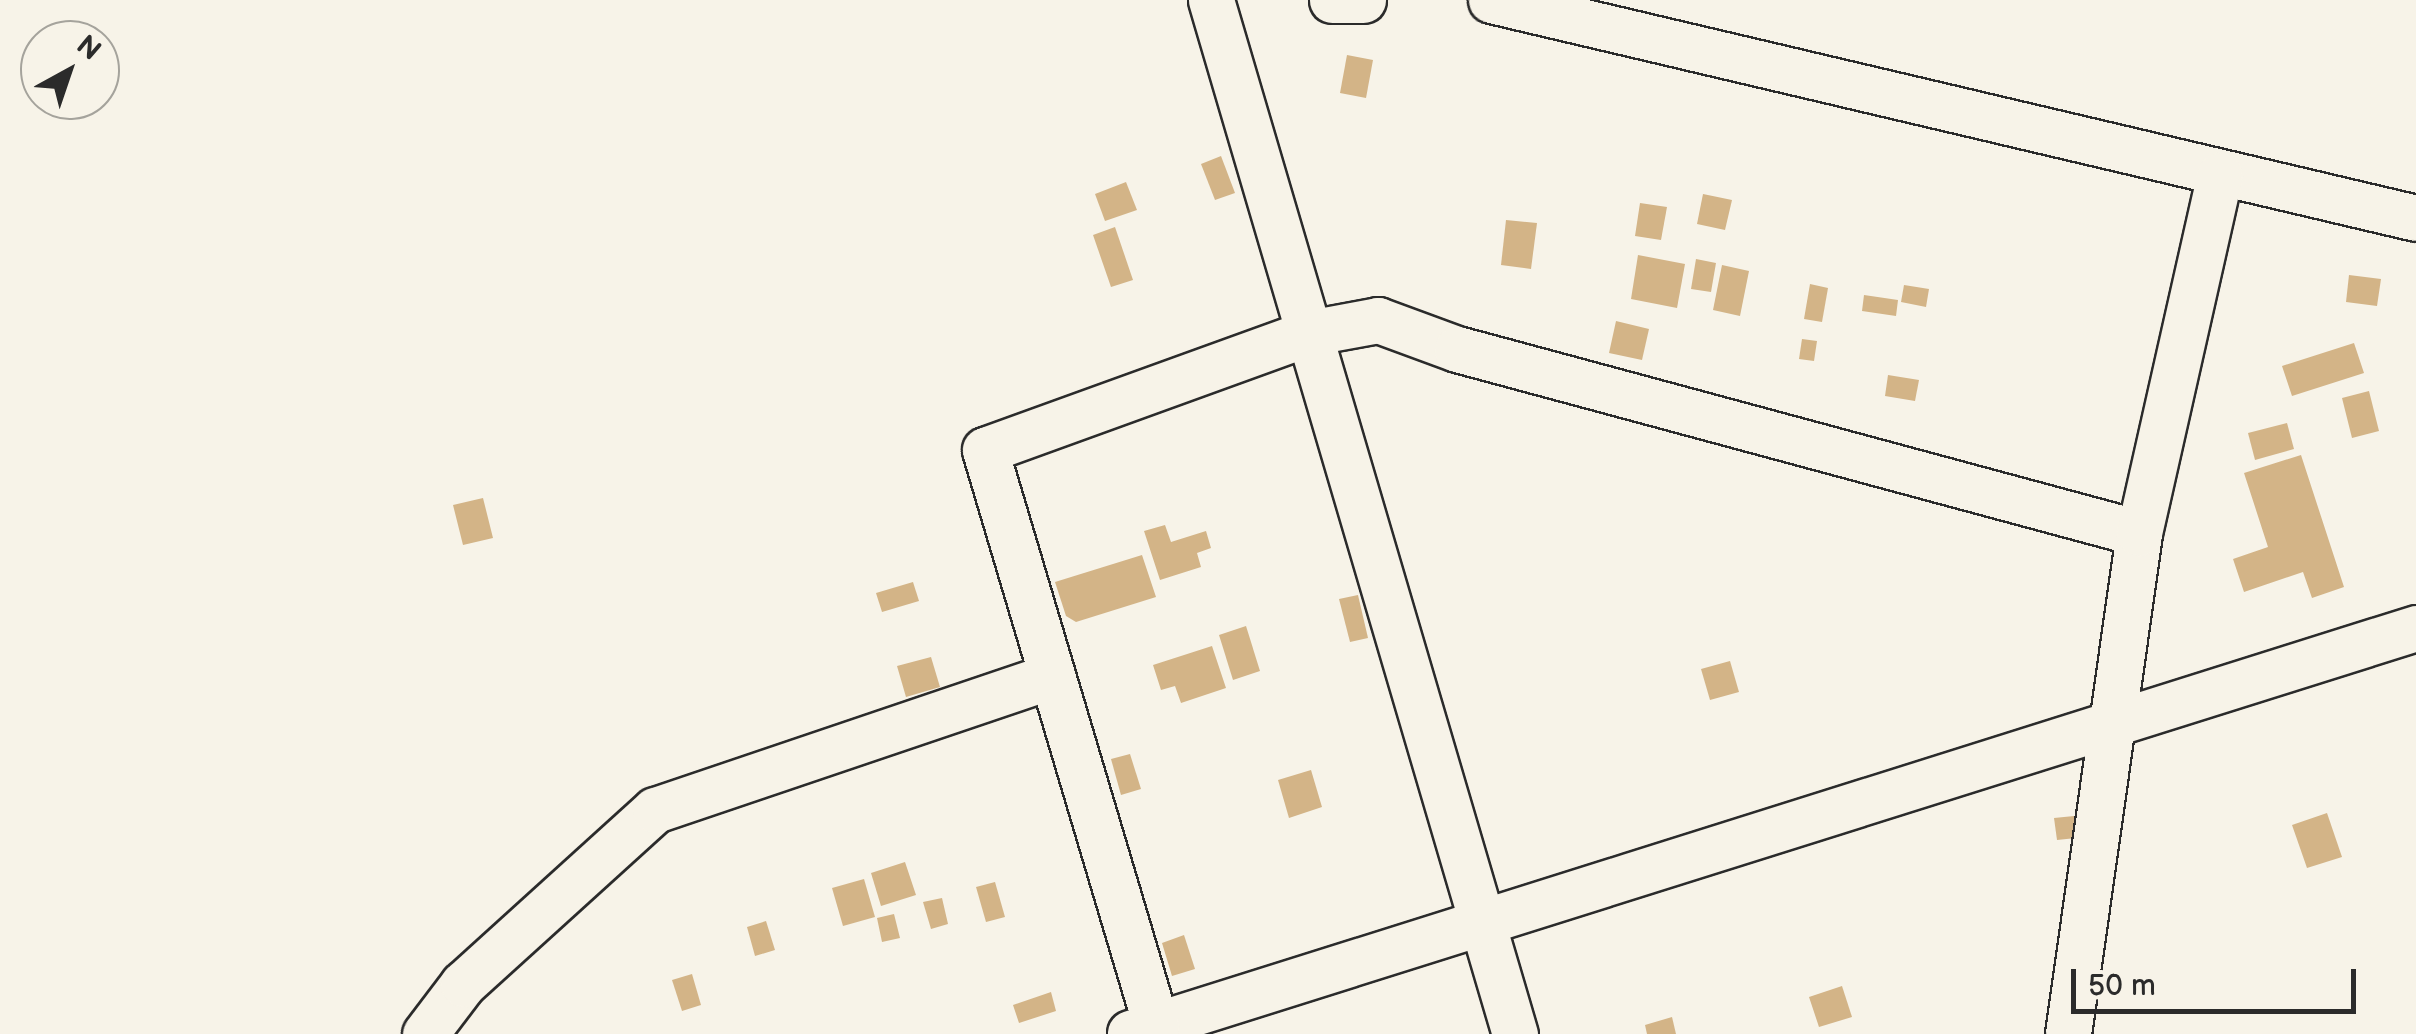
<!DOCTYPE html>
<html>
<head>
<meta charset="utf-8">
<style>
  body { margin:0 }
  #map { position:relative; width:2416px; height:1034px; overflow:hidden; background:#f7f3e8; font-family:"Balsamiq Sans",sans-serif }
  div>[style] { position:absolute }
  .building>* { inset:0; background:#d3b487 }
  .roads { filter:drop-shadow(2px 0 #2b2b2b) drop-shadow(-2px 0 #2b2b2b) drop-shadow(0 2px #2b2b2b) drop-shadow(0 -2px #2b2b2b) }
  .minor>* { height:45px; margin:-22.5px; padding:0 22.5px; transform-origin:22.5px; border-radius:22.5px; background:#f7f3e8 }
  span { translate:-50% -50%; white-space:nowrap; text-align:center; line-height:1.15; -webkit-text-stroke:9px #f7f3e8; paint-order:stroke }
  .north { position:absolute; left:20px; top:20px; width:100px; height:100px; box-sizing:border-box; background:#f7f3e8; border:2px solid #a5a39c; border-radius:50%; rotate:40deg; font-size:28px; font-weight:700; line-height:40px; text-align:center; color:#2b2b2b }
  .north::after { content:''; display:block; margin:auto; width:35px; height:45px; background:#2b2b2b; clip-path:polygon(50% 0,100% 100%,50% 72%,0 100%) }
  .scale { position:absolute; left:2071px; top:969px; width:285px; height:45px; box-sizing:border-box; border:5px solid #2b2b2b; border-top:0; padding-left:12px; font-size:30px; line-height:35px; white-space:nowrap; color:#2b2b2b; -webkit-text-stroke:8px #f7f3e8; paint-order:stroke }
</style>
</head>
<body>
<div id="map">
  <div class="building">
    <i style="clip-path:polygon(1347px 55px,1373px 60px,1366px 98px,1340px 93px)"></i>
    <i style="clip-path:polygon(1221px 156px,1235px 193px,1215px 200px,1201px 164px)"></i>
    <i style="clip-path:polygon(1126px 182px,1137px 210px,1105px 221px,1095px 194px)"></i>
    <i style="clip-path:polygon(1703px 194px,1732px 200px,1725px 230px,1697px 224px)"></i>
    <i style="clip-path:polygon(1640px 203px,1667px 207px,1661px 240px,1635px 236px)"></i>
    <i style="clip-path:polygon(1506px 220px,1537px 223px,1531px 269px,1501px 265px)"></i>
    <i style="clip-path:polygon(1115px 227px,1133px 280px,1111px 287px,1093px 235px)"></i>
    <i style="clip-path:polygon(1638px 255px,1685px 264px,1677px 308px,1631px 299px)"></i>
    <i style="clip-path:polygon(1696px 259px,1716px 263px,1711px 292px,1691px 289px)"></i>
    <i style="clip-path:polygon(1722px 265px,1749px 271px,1740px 316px,1713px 310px)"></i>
    <i style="clip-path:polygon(2349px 275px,2381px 279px,2377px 306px,2346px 302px)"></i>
    <i style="clip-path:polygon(1810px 284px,1828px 288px,1822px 322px,1804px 319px)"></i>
    <i style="clip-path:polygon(1904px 285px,1929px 289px,1926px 307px,1901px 302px)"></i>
    <i style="clip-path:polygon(1864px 295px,1898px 300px,1896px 316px,1862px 311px)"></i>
    <i style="clip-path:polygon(1616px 321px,1649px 329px,1642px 360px,1609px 353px)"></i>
    <i style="clip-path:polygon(1802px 339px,1817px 341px,1814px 361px,1799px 359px)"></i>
    <i style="clip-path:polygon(2354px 343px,2364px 373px,2292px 396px,2282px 366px)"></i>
    <i style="clip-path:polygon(1888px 375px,1919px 380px,1915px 401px,1885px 396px)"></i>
    <i style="clip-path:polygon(2369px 391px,2379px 431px,2352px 438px,2342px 398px)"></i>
    <i style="clip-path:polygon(2287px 423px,2294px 449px,2255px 460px,2248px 433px)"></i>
    <i style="clip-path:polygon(2301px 455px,2344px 587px,2312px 598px,2303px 572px,2244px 592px,2233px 559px,2268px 547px,2244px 473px)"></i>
    <i style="clip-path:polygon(483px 498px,493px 538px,463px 545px,453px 505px)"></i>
    <i style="clip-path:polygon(1165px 525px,1171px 542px,1206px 531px,1211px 548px,1197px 553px,1201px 567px,1160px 580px,1144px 531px)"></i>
    <i style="clip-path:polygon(1142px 555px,1156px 597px,1076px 622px,1066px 616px,1055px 582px)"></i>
    <i style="clip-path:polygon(913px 582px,919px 601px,882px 612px,876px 593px)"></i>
    <i style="clip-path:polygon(1358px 595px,1368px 638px,1350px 642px,1339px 599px)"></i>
    <i style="clip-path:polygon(1246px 626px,1260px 671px,1233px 680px,1219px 635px)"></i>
    <i style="clip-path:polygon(1212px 646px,1226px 688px,1181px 703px,1175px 686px,1161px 690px,1153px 665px)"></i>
    <i style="clip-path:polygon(931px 657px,940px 687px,906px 697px,897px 666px)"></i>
    <i style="clip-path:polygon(1730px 661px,1739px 692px,1710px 700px,1701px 669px)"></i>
    <i style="clip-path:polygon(1130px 754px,1141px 789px,1121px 795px,1111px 759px)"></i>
    <i style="clip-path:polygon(1311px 770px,1322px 807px,1289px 818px,1278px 780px)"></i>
    <i style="clip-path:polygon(2327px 813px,2342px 857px,2307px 868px,2292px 825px)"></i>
    <i style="clip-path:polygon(2074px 816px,2076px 838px,2057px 840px,2054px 818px)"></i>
    <i style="clip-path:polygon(905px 862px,916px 895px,881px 906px,871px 873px)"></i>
    <i style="clip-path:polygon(864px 879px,875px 917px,843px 926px,832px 888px)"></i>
    <i style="clip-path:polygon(995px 882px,1005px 917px,986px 922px,976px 887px)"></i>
    <i style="clip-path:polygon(942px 898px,948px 924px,931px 929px,923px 902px)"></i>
    <i style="clip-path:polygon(894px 914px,900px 938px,882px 942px,877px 918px)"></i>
    <i style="clip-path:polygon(766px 921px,775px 950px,755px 956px,747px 927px)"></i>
    <i style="clip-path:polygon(1184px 935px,1195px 969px,1172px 976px,1162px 943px)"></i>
    <i style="clip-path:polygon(692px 974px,701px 1005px,682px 1011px,672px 980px)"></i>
    <i style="clip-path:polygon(1842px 986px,1852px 1017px,1819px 1027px,1809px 997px)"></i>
    <i style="clip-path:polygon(1051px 992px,1056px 1011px,1019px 1023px,1013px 1005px)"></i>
    <i style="clip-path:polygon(1672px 1017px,1676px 1034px,1647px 1034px,1645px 1025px)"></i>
  </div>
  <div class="roads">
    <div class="minor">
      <i style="left:1211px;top:0;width:1078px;rotate:73.62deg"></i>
      <i style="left:1332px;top:0;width:31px"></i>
      <i style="left:1491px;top:0;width:950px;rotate:13.26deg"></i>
      <i style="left:1130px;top:1033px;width:1348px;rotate:-17.48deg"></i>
      <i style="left:425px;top:1034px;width:63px;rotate:-52.8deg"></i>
      <i style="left:463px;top:984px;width:259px;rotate:-42.2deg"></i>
      <i style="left:655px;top:810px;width:419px;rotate:-18.7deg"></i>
      <i style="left:1147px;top:1034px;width:13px;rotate:-45deg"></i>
      <i style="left:1156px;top:1025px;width:600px;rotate:-106.56deg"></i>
      <i style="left:985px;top:450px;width:344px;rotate:-19.9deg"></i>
      <i style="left:1308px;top:333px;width:71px;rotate:-10.5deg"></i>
      <i style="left:1378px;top:320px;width:84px;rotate:20.2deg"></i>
      <i style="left:1457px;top:349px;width:706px;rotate:15.1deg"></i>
      <i style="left:2068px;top:1034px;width:506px;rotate:-81.93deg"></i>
      <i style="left:2139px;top:533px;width:367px;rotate:-77.3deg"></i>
    </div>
  </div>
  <div class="north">N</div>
  <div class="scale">50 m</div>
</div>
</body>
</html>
